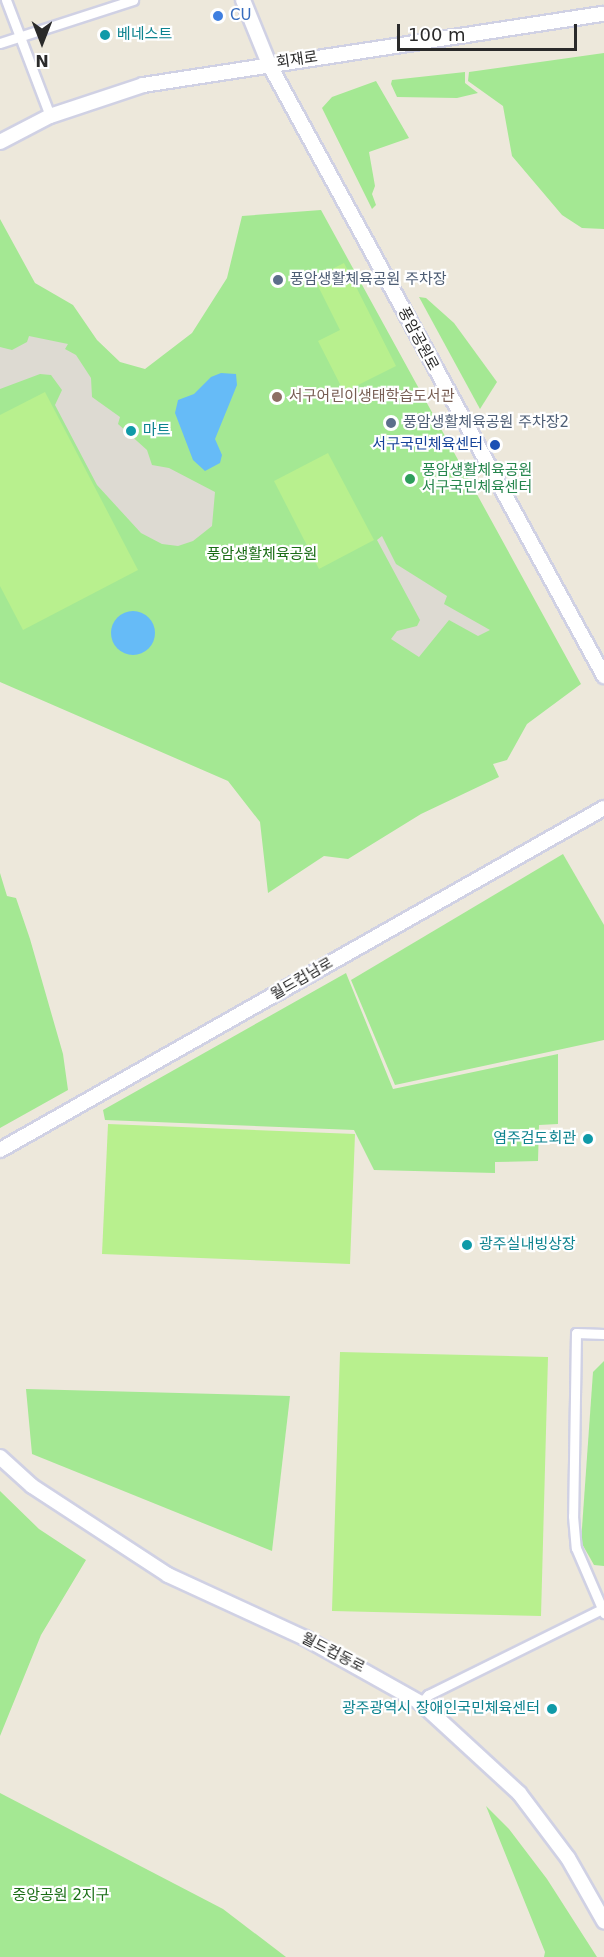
<!DOCTYPE html>
<html>
<head>
<meta charset="utf-8">
<style>
  body { margin:0 }
  #map { position:relative; width:604px; height:1957px; overflow:hidden; background:#ede8db; font-family:"DejaVu Sans","Noto Sans KR",sans-serif }
  div>[style] { position:absolute }
  .green>* { inset:0; background:#a4e893 }
  .pitch>* { inset:0; background:#b8f08e }
  .plaza>* { inset:0; background:#dddad2 }
  .water>* { inset:0; background:#66bbf7 }
  .round { border-radius:50% }
  .roads { filter:drop-shadow(2px 0 #d0d1e4) drop-shadow(-2px 0 #d0d1e4) drop-shadow(0 2px #d0d1e4) drop-shadow(0 -2px #d0d1e4) }
  .street>* { height:9px; margin:-4.5px; padding:0 4.5px; transform-origin:4.5px; border-radius:4.5px; background:#fff }
  .secondary>* { height:14px; margin:-7px; padding:0 7px; transform-origin:7px; border-radius:7px; background:#fff }
  .dots>* { width:16px; height:16px; translate:-50% -50%; box-sizing:border-box; border:3px solid #fff; border-radius:50% }
  span { translate:-50% -50%; white-space:nowrap; text-align:center; line-height:1.15; -webkit-text-stroke:4.5px #fff; paint-order:stroke }
  .shop-label { font-size:15px; color:#366cbe }
  .left { translate:0 -50%; text-align:left }
  .culture-label { font-size:15px; color:#0d838f }
  .right { translate:-100% -50%; text-align:right }
  .street-label { font-size:15px; color:#2a2a2a }
  .service-label { font-size:15px; color:#4e5e75 }
  .education-label { font-size:15px; color:#785e54 }
  .transit-label { font-size:15px; color:#164399 }
  .leisure-label { font-size:15px; color:#27864d }
  .park-label { font-size:15px; color:#1a6d15 }
  .north { position:absolute; left:12px; top:12px; width:60px; height:60px; -webkit-text-stroke:4px #fff; paint-order:stroke; rotate:180deg; font-size:16px; font-weight:700; line-height:24px; text-align:center; color:#2a2a2a }
  .north::after { content:''; display:block; margin:auto; width:21px; height:27px; background:#2a2a2a; clip-path:polygon(50% 0,100% 100%,50% 72%,0 100%) }
  .scale { position:absolute; left:397px; top:24px; width:180px; height:27px; box-sizing:border-box; border:3px solid #2a2a2a; border-top:0; padding-left:8px; font-size:18px; line-height:21px; white-space:nowrap; color:#2a2a2a; -webkit-text-stroke:4px #fff; paint-order:stroke }
</style>
</head>
<body>
<div id="map">
  <div class="green">
    <i style="clip-path:polygon(604px 53px,604px 229px,582px 228px,562px 215px,512px 156px,503px 106px,468px 81px,469px 72px)"></i>
    <i style="clip-path:polygon(465px 72px,465px 83px,478px 93px,457px 98px,397px 97px,391px 84px,392px 80px)"></i>
    <i style="clip-path:polygon(376px 81px,409px 138px,369px 152px,375px 186px,372px 194px,376px 205px,372px 209px,322px 108px,332px 97px)"></i>
    <i style="clip-path:polygon(321px 210px,581px 684px,527px 724px,507px 760px,493px 764px,499px 777px,421px 814px,348px 859px,324px 856px,268px 893px,260px 822px,228px 781px,0 682px,0 219px,35px 283px,73px 305px,97px 340px,120px 362px,145px 369px,192px 333px,227px 278px,242px 216px)"></i>
    <i style="clip-path:polygon(419px 297px,426px 298px,454px 323px,497px 382px,480px 409px)"></i>
    <i style="clip-path:polygon(563px 854px,604px 925px,604px 1040px,395px 1085px,351px 980px)"></i>
    <i style="clip-path:polygon(0 873px,7px 896px,16px 898px,30px 939px,63px 1054px,68px 1090px,0 1128px)"></i>
    <i style="clip-path:polygon(346px 973px,393px 1089px,558px 1054px,558px 1124px,539px 1125px,538px 1161px,495px 1162px,495px 1173px,374px 1170px,354px 1130px,105px 1120px,103px 1110px)"></i>
    <i style="clip-path:polygon(604px 1361px,604px 1566px,594px 1565px,581px 1542px,593px 1372px)"></i>
    <i style="clip-path:polygon(26px 1389px,290px 1396px,272px 1551px,32px 1454px)"></i>
    <i style="clip-path:polygon(0 1491px,39px 1529px,86px 1560px,41px 1635px,0 1736px)"></i>
    <i style="clip-path:polygon(0 1793px,223px 1909px,286px 1957px,0 1957px)"></i>
    <i style="clip-path:polygon(486px 1806px,509px 1829px,547px 1879px,597px 1957px,544px 1957px,545px 1952px)"></i>
  </div>
  <div class="pitch">
    <i style="clip-path:polygon(344px 263px,396px 366px,344px 392px,318px 341px,340px 330px,314px 278px)"></i>
    <i style="clip-path:polygon(45px 392px,138px 570px,23px 630px,0 586px,0 415px)"></i>
    <i style="clip-path:polygon(328px 453px,374px 540px,319px 569px,274px 481px)"></i>
    <i style="clip-path:polygon(108px 1124px,355px 1134px,350px 1264px,102px 1254px)"></i>
    <i style="clip-path:polygon(340px 1352px,548px 1357px,541px 1616px,332px 1611px)"></i>
  </div>
  <div class="plaza">
    <i style="clip-path:polygon(29px 336px,68px 344px,65px 349px,76px 355px,91px 378px,92px 397px,120px 417px,118px 424px,147px 450px,152px 465px,169px 468px,215px 492px,212px 526px,193px 541px,178px 546px,162px 544px,141px 533px,97px 485px,55px 405px,62px 390px,51px 375px,40px 374px,0 389px,0 347px,12px 350px,27px 342px)"></i>
    <i style="clip-path:polygon(382px 536px,396px 564px,447px 596px,444px 604px,490px 630px,478px 636px,449px 620px,419px 657px,391px 639px,397px 631px,417px 626px,420px 620px,377px 540px)"></i>
  </div>
  <div class="water">
    <i style="clip-path:polygon(221px 373px,236px 374px,237px 385px,215px 439px,222px 455px,220px 463px,205px 471px,193px 460px,175px 413px,178px 400px,194px 394px,211px 377px)"></i>
    <i class="round" style="left:111px;top:611px;width:44px;height:44px"></i>
  </div>
  <div class="roads">
    <div class="street">
      <i style="left:6px;top:0;width:124px;rotate:69.2deg"></i>
      <i style="left:0;top:43px;width:140px;rotate:-17.9deg"></i>
      <i style="left:604px;top:1334px;width:28px;rotate:-178deg"></i>
      <i style="left:576px;top:1333px;width:183px;rotate:90.9deg"></i>
      <i style="left:573px;top:1516px;width:32px;rotate:85deg"></i>
      <i style="left:576px;top:1548px;width:71px;rotate:66.7deg"></i>
      <i style="left:421px;top:1703px;width:11px;rotate:-49deg"></i>
      <i style="left:428px;top:1695px;width:194px;rotate:-26.3deg"></i>
    </div>
    <div class="secondary">
      <i style="left:243px;top:0;width:69px;rotate:67.9deg"></i>
      <i style="left:269px;top:64px;width:698px;rotate:61.3deg"></i>
      <i style="left:0;top:142px;width:56px;rotate:-27.5deg"></i>
      <i style="left:50px;top:116px;width:98px;rotate:-18.4deg"></i>
      <i style="left:143px;top:85px;width:466px;rotate:-8.8deg"></i>
      <i style="left:0;top:1150px;width:694px;rotate:-29.52deg"></i>
      <i style="left:0;top:1457px;width:43px;rotate:42.2deg"></i>
      <i style="left:32px;top:1486px;width:163px;rotate:33.2deg"></i>
      <i style="left:168px;top:1575px;width:151px;rotate:24.7deg"></i>
      <i style="left:305px;top:1638px;width:133px;rotate:29.3deg"></i>
      <i style="left:421px;top:1703px;width:133px;rotate:42.6deg"></i>
      <i style="left:519px;top:1793px;width:81px;rotate:53deg"></i>
      <i style="left:568px;top:1858px;width:73px;rotate:60.3deg"></i>
    </div>
  </div>
  <div class="dots">
    <i style="left:218px;top:16px;background:#3f7fe0"></i>
    <i style="left:105px;top:35px;background:#0f9aa8"></i>
    <i style="left:278px;top:280px;background:#5c6f8a"></i>
    <i style="left:277px;top:397px;background:#8d6e63"></i>
    <i style="left:391px;top:423px;background:#5c6f8a"></i>
    <i style="left:131px;top:431px;background:#0f9aa8"></i>
    <i style="left:495px;top:445px;background:#1a4fb4"></i>
    <i style="left:410px;top:479px;background:#2e9e5b"></i>
    <i style="left:588px;top:1139px;background:#0f9aa8"></i>
    <i style="left:467px;top:1245px;background:#0f9aa8"></i>
    <i style="left:552px;top:1709px;background:#0f9aa8"></i>
  </div>
  <div class="shop-label">
    <span class="left" style="left:230px;top:16px">CU</span>
  </div>
  <div class="culture-label">
    <span class="left" style="left:117px;top:35px">베네스트</span>
    <span class="left" style="left:143px;top:431px">마트</span>
    <span class="right" style="left:576px;top:1139px">염주검도회관</span>
    <span class="left" style="left:479px;top:1245px">광주실내빙상장</span>
    <span class="right" style="left:540px;top:1709px">광주광역시 장애인국민체육센터</span>
  </div>
  <div class="street-label">
    <span style="left:297px;top:60px;rotate:-8deg">회재로</span>
    <span style="left:418px;top:339px;rotate:62deg">풍암공원로</span>
    <span style="left:302px;top:979px;rotate:-30deg">월드컵남로</span>
    <span style="left:333px;top:1653px;rotate:27deg">월드컵동로</span>
  </div>
  <div class="service-label">
    <span class="left" style="left:290px;top:280px">풍암생활체육공원 주차장</span>
    <span class="left" style="left:403px;top:423px">풍암생활체육공원 주차장2</span>
  </div>
  <div class="education-label">
    <span class="left" style="left:289px;top:397px">서구어린이생태학습도서관</span>
  </div>
  <div class="transit-label">
    <span class="right" style="left:483px;top:445px">서구국민체육센터</span>
  </div>
  <div class="leisure-label">
    <span class="left" style="left:422px;top:479px">풍암생활체육공원<br>서구국민체육센터</span>
  </div>
  <div class="park-label">
    <span style="left:262px;top:555px">풍암생활체육공원</span>
    <span style="left:61px;top:1896px">중앙공원 2지구</span>
  </div>
  <div class="north">N</div>
  <div class="scale">100 m</div>
</div>
</body>
</html>
